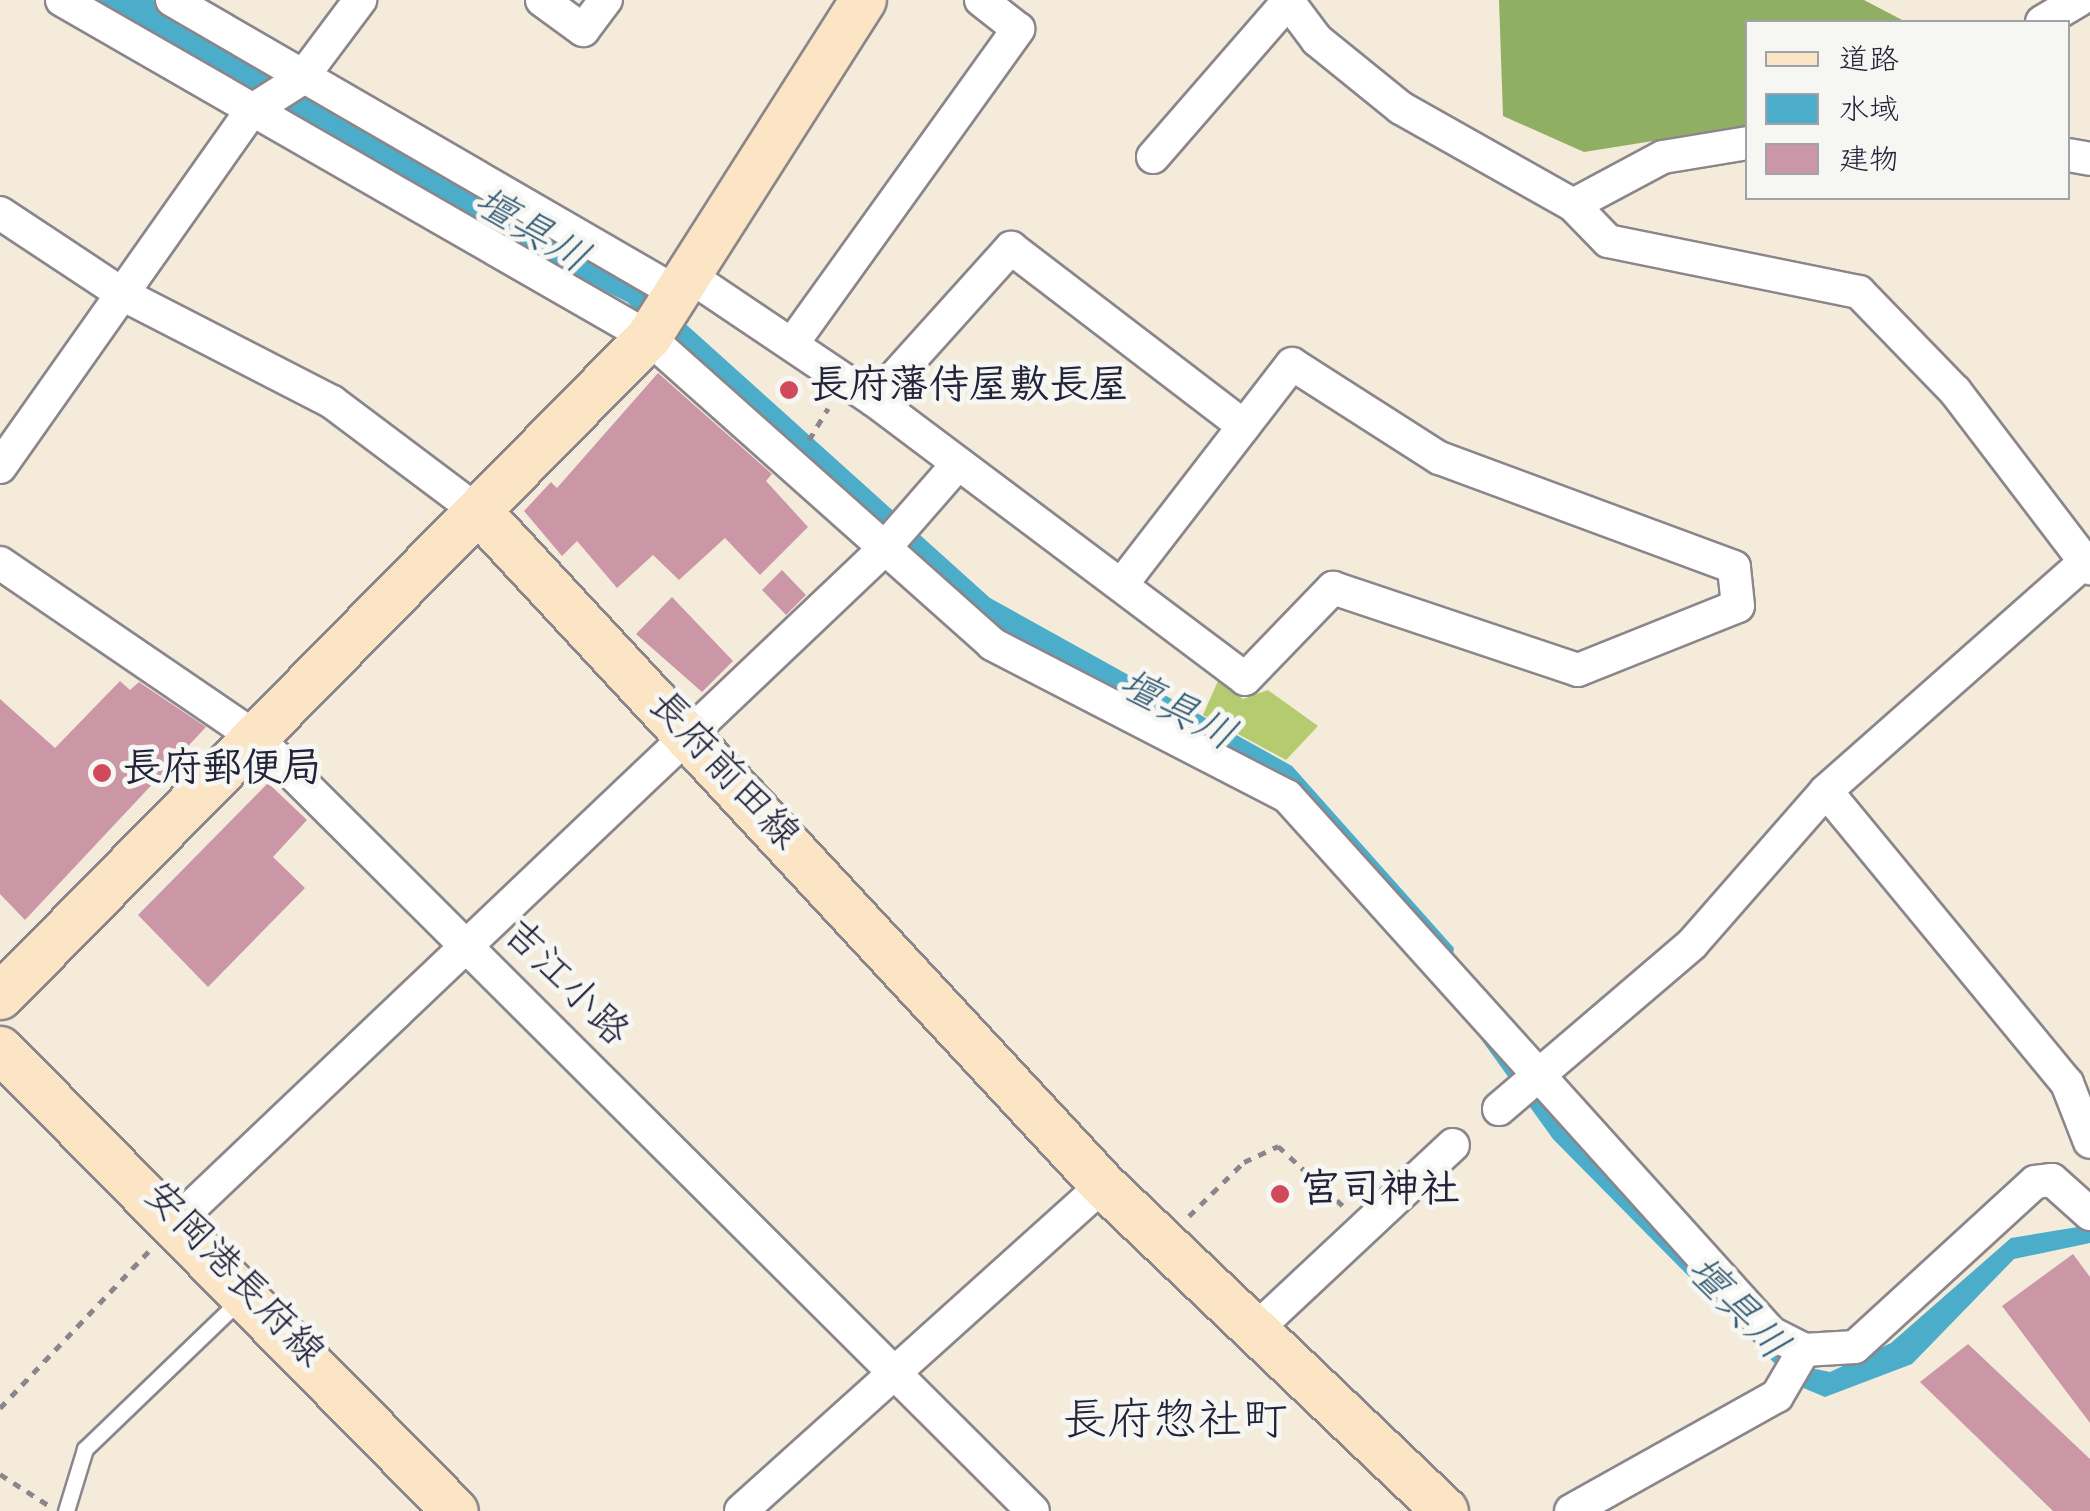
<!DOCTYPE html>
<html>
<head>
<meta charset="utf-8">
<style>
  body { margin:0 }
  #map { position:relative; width:2090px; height:1511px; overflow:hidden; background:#f4ebdb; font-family:Dekko,"Klee One",sans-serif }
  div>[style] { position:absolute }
  .green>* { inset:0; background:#b5cb6f }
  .forest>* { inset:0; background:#90af62 }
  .water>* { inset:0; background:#4badca }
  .building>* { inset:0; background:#cb97a6 }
  .path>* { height:5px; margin-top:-2.5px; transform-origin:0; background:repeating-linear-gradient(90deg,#8b868b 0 8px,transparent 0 16px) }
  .roads { filter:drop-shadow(2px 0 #8b868b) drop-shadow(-2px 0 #8b868b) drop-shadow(0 2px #8b868b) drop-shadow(0 -2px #8b868b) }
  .lane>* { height:15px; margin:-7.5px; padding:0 7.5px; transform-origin:7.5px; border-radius:7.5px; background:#fff }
  .street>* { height:32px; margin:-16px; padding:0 16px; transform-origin:16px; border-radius:16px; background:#fff }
  .secondary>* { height:45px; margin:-22.5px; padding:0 22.5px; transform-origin:22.5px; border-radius:22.5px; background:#fce5c4 }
  .dots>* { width:28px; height:28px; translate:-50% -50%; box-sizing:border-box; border:5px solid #f6f6f2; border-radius:50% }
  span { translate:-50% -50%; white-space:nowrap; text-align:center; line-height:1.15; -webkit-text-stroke:10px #f6f6f2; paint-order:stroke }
  .poi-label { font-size:40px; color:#22223b; font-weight:700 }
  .left { translate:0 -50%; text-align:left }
  .street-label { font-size:40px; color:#22223b }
  .water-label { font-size:42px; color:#325a74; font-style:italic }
  .quarter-label { font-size:45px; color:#22223b }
  .legend { position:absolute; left:1745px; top:20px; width:325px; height:180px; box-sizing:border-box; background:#f6f6f2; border:2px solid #a1a1a9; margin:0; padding:12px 18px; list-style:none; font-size:30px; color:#22223b }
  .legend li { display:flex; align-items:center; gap:20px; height:50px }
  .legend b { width:50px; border:2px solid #a1a1a9 }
</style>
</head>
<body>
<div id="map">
  <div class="green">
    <i style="clip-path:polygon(1218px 681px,1243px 699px,1268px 690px,1318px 726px,1286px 760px,1203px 715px)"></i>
  </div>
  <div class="forest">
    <i style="clip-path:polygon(1499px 0,1864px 0,1906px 22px,1748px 22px,1747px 126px,1584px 152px,1503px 116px)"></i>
  </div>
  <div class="water">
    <i style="clip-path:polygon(88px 0,153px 0,640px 283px,990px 598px,1292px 766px,1454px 948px,1449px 977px,1563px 1129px,1811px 1368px,1830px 1372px,1891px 1343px,2011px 1238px,2090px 1225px,2090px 1243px,2014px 1259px,1912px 1364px,1825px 1397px,1796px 1385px,1553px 1139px,1315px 809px,991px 630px,627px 302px,489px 233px)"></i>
  </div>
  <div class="building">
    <i style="clip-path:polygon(658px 373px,772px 474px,766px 481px,808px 527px,760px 575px,725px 538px,679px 580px,653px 555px,617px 588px,577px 541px,562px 556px,524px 511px,551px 482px,557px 488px)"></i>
    <i style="clip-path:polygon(782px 570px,806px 595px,786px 615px,762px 590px)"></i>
    <i style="clip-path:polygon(672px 597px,733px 661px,702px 692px,636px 634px)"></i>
    <i style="clip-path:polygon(120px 681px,130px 690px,139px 682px,206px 727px,25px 920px,0 894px,0 699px,55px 748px)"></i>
    <i style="clip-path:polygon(268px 783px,307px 820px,273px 857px,305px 888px,208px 987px,138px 915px)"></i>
    <i style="clip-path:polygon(2073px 1254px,2090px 1277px,2090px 1423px,2002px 1306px)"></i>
    <i style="clip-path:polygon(1968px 1344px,2090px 1459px,2090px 1511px,2053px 1511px,1920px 1382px)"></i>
  </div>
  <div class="path">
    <i style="left:809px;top:440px;width:37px;rotate:-59deg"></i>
    <i style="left:1189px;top:1216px;width:77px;rotate:-44.5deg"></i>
    <i style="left:1244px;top:1162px;width:38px;rotate:-25deg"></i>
    <i style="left:1278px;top:1146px;width:88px;rotate:42.7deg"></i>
    <i style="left:0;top:1408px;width:216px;rotate:-46.5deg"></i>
    <i style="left:0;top:1474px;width:57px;rotate:32.9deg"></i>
  </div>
  <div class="roads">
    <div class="lane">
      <i style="left:66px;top:1511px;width:65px;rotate:-73deg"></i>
      <i style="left:85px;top:1449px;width:218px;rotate:-43.9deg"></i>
    </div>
    <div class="street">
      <i style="left:62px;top:0;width:676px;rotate:29.9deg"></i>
      <i style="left:648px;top:337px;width:461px;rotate:41.7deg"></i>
      <i style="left:992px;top:644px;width:332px;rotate:27.3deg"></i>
      <i style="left:1287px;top:796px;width:723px;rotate:47.97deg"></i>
      <i style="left:1771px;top:1333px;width:37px;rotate:27deg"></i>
      <i style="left:1804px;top:1350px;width:51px;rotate:-3.4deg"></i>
      <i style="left:1855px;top:1347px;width:244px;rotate:-42.5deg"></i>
      <i style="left:2035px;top:1182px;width:17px;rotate:-7deg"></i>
      <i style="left:2052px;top:1180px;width:51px;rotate:41.8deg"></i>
      <i style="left:172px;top:0;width:580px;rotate:30.1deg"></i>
      <i style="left:542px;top:0;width:51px;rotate:36.2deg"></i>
      <i style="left:583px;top:30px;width:38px;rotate:-53deg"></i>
      <i style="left:1287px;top:0;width:50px;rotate:53.1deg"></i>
      <i style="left:1317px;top:40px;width:108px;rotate:39deg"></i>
      <i style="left:1401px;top:108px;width:197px;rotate:29.4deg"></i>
      <i style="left:1573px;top:205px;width:50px;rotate:45.8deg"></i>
      <i style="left:1608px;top:241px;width:256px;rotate:11.5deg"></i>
      <i style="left:1859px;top:292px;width:138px;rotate:45.9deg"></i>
      <i style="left:1955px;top:391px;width:223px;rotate:52.7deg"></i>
      <i style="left:2042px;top:22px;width:43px;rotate:-30.7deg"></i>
      <i style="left:2068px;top:155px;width:22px;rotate:10deg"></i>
      <i style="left:1153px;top:157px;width:204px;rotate:-49deg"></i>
      <i style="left:1573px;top:205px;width:102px;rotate:-28.1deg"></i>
      <i style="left:1663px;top:157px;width:86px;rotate:-9.4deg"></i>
      <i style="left:0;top:213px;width:149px;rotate:33.5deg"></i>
      <i style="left:124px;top:295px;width:234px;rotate:27.2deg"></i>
      <i style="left:332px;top:402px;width:186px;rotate:36.9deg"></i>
      <i style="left:685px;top:273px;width:228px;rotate:33.9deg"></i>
      <i style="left:874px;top:400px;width:464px;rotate:36.9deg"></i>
      <i style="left:1245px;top:679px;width:127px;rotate:-46deg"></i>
      <i style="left:1333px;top:588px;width:258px;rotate:18.5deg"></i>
      <i style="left:1578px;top:670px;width:172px;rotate:-21.8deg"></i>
      <i style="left:1738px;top:606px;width:39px;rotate:-96deg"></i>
      <i style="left:1734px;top:567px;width:314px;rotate:-159.7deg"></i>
      <i style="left:1439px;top:458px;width:174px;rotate:-147.4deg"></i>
      <i style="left:1292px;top:364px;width:279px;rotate:127.7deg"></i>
      <i style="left:792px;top:344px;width:388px;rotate:-54.3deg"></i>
      <i style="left:1018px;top:29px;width:47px;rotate:-141.9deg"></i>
      <i style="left:874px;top:400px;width:205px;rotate:-48deg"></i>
      <i style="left:1011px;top:248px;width:293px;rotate:37.4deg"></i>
      <i style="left:0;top:467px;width:436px;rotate:-54.8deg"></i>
      <i style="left:251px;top:111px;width:59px;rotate:-32.6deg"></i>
      <i style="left:301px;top:79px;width:99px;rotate:-53.2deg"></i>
      <i style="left:0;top:563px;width:311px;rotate:34.3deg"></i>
      <i style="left:257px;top:738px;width:1095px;rotate:44.89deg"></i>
      <i style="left:1826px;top:791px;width:379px;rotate:50.5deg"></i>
      <i style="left:2067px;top:1083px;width:63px;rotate:68.7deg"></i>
      <i style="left:1499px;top:1109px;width:254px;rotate:-40.5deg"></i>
      <i style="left:1692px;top:944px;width:203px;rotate:-48.8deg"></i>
      <i style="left:1826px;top:791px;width:343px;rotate:-41.5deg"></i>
      <i style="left:178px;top:1220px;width:970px;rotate:-43.54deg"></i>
      <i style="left:881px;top:552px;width:116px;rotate:-48.9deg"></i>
      <i style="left:1252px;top:1333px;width:275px;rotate:-43.1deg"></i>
      <i style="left:741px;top:1511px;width:487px;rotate:-42deg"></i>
      <i style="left:1571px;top:1511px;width:236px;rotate:-29.2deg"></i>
      <i style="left:1777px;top:1396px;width:53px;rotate:-59.6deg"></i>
    </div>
    <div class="secondary">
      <i style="left:481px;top:514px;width:915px;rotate:47.17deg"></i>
      <i style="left:1103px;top:1185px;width:472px;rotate:43.6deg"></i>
      <i style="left:0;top:996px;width:924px;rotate:-45.48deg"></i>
      <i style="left:648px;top:337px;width:400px;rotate:-57.5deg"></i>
      <i style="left:0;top:1049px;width:648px;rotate:45.44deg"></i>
    </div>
  </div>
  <div class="dots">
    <i style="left:789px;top:390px;background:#d1495b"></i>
    <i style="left:102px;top:773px;background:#d1495b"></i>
    <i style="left:1280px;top:1194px;background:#d1495b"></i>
  </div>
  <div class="poi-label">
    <span class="left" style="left:809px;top:390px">長府藩侍屋敷長屋</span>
    <span class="left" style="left:122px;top:773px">長府郵便局</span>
    <span class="left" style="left:1300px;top:1194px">宮司神社</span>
  </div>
  <div class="street-label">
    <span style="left:721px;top:773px;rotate:47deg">長府前田線</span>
    <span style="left:563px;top:986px;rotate:45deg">吉江小路</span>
    <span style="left:231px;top:1277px;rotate:46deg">安岡港長府線</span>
  </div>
  <div class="water-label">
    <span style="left:529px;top:234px;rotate:31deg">壇具川</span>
    <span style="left:1175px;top:714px;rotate:28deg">壇具川</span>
    <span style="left:1734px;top:1311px;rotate:46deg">壇具川</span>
  </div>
  <div class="quarter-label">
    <span style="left:1175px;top:1426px">長府惣社町</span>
  </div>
  <ul class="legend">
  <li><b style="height:12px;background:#fce5c4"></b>道路</li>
  <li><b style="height:28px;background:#4badca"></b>水域</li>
  <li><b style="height:28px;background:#cb97a6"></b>建物</li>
  </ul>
</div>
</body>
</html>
